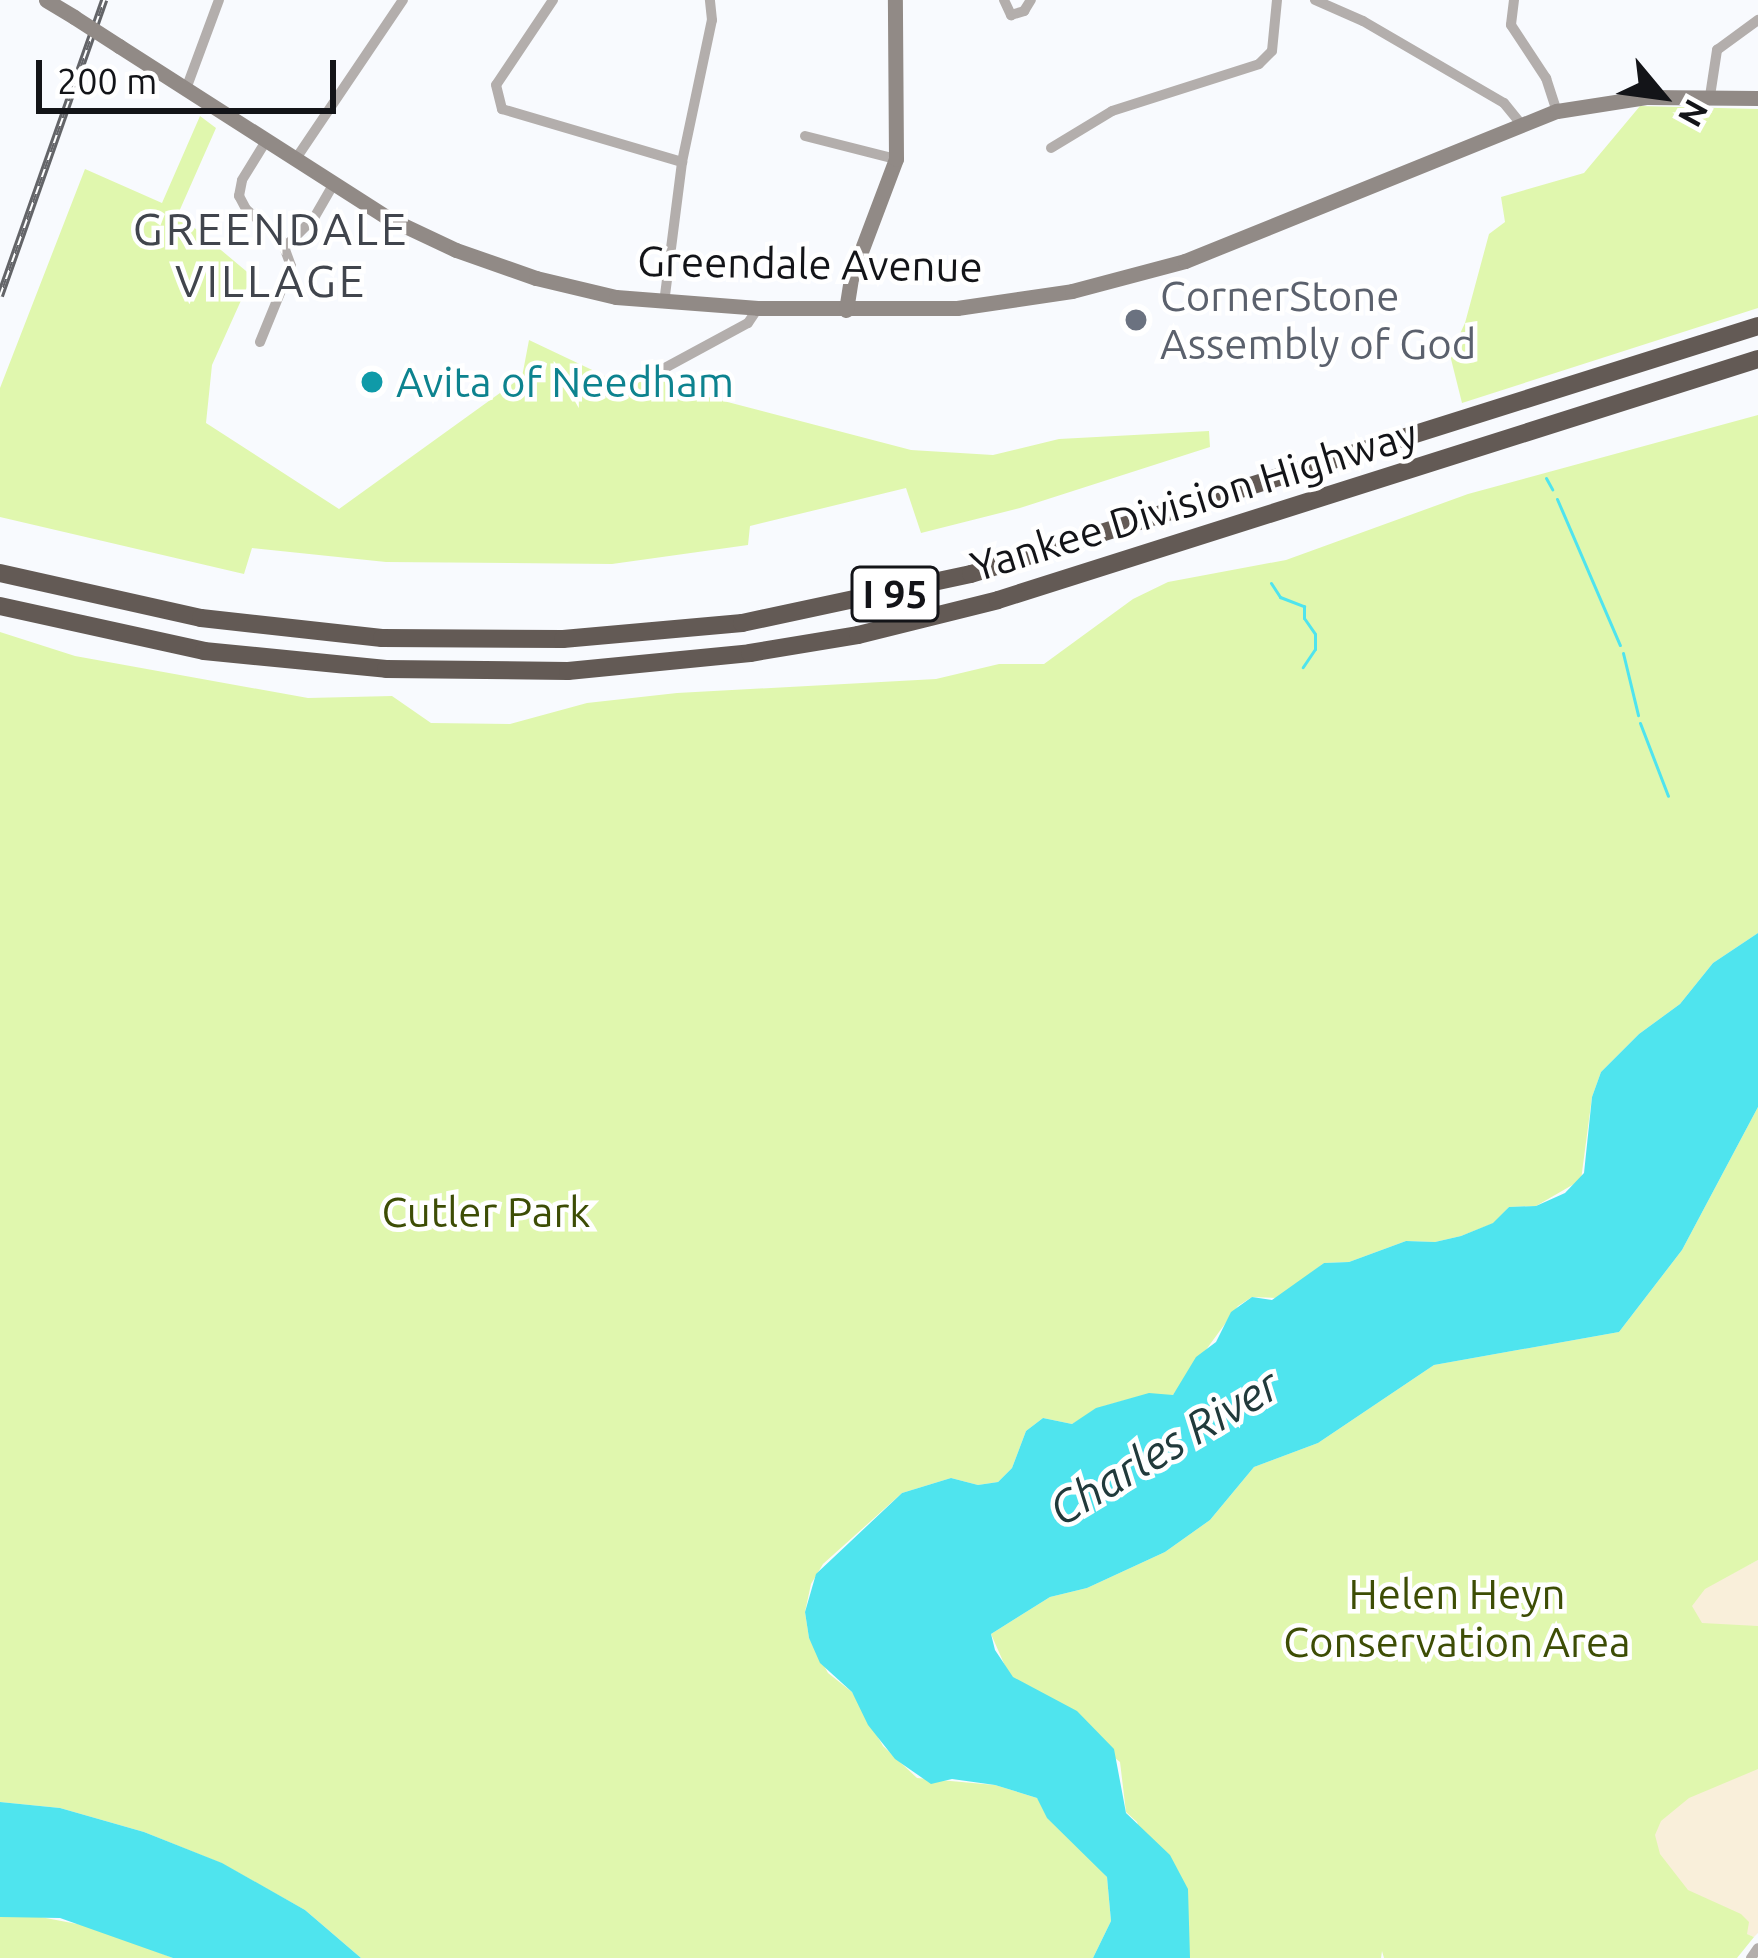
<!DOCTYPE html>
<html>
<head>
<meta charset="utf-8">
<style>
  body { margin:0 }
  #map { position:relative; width:1758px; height:1958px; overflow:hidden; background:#f8fafe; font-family:Ubuntu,sans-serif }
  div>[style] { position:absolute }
  .commercial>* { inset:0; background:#f9efda }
  .green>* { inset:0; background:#e0f7ae }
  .water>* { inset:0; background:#4fe4ee }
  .stream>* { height:3px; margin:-1.5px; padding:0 1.5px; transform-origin:1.5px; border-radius:1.5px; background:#4fe4ee }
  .street>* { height:10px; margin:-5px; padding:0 5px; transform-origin:5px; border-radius:5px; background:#b3aeac }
  .secondary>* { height:15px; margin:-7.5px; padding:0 7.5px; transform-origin:7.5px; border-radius:7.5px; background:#918a86 }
  .highway>* { height:18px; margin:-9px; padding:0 9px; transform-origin:9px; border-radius:9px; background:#635a55 }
  .rail>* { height:8px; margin-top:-4px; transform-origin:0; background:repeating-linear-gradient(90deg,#fff 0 9px,#636468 0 18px); box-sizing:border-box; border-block:3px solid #636468 }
  .secondary-bridge>* { height:15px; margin:-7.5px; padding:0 7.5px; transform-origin:7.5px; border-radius:7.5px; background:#918a86 }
  .dots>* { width:33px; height:33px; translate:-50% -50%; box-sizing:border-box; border:6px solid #fff; border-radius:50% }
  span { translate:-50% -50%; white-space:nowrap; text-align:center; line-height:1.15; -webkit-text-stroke:9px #fff; paint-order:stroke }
  .shield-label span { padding:3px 9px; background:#fff; border:3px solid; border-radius:9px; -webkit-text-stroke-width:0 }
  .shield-label { font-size:39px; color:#131418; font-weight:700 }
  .street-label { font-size:42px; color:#131418 }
  .worship-label { font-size:42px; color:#5b616d }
  .left { translate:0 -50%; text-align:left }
  .culture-label { font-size:42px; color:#0d838f }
  .park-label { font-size:42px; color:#3d4d05 }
  .neighbourhood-label { font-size:45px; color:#41454d; letter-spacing:3px }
  .water-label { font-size:45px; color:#213a3b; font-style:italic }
  .north { position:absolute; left:1602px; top:36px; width:120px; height:120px; -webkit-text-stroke:9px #fff; paint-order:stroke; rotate:119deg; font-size:33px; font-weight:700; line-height:48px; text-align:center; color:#131418 }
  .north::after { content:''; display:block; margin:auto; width:42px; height:54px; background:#131418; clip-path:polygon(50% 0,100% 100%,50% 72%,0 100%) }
  .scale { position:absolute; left:36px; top:60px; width:300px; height:54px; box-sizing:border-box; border:6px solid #131418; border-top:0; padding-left:15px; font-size:36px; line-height:42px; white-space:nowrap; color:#131418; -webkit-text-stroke:9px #fff; paint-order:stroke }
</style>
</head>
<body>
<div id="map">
  <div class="commercial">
    <i style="clip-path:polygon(1758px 1560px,1758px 1933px,1754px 1937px,1727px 1926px,1663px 1878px,1565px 1662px)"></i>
  </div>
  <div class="green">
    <i style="clip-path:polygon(1640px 106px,1758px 109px,1758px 308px,1462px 403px,1450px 355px,1465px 323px,1489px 234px,1505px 222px,1501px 197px,1584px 173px)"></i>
    <i style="clip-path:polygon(200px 116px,216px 128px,178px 214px,252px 276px,212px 365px,206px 423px,339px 509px,522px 377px,529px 340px,628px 387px,663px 372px,666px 386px,911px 450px,993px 455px,1059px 439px,1209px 431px,1210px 447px,1020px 508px,921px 533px,906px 488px,750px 526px,748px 545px,612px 564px,386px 562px,252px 548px,244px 574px,0 517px,0 388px,85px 169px,162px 203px)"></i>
    <i style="clip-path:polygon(1758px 415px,1758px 933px,1713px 963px,1680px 1004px,1639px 1034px,1601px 1072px,1592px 1097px,1581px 1180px,1536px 1206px,1509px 1207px,1494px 1223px,1461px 1236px,1435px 1242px,1406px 1241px,1349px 1262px,1324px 1263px,1278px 1298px,1252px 1297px,1238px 1306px,1173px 1395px,1141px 1396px,1104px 1406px,1072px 1424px,1043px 1418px,1026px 1431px,1012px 1468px,998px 1482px,978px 1485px,951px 1478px,902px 1493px,823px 1564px,811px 1584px,805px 1612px,809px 1638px,828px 1673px,852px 1692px,883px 1746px,917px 1778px,995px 1785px,1037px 1798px,1107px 1877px,1111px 1921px,1093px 1958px,361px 1958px,305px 1910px,221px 1863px,144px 1832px,60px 1808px,0 1802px,0 632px,75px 656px,308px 698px,392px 696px,431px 723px,510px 724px,587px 703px,677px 693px,936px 679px,999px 664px,1044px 664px,1133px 599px,1168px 582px,1286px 560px,1468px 494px)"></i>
    <i style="clip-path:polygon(1758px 1107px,1758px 1560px,1705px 1589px,1692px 1606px,1702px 1623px,1758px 1626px,1758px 1769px,1689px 1798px,1661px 1821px,1655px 1835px,1660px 1854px,1688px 1890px,1741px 1914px,1749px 1922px,1747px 1934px,1754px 1937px,1737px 1958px,1384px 1958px,1382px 1951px,1381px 1958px,1183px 1958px,1137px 1822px,1126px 1812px,1120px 1762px,1009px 1675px,991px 1634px,1050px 1597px,1087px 1588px,1165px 1552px,1210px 1520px,1254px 1467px,1318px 1443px,1434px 1365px,1619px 1332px,1682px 1250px)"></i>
    <i style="clip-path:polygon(30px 1915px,93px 1927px,173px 1958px,0 1958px,0 1917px)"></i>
  </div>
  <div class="water">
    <i style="clip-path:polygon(1758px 933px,1758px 1107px,1682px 1250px,1619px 1332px,1434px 1365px,1318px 1443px,1254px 1467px,1210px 1520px,1165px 1552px,1087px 1588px,1050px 1597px,991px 1634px,995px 1650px,1013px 1677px,1077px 1711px,1114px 1749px,1126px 1813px,1170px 1855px,1188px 1889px,1190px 1958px,1093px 1958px,1111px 1921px,1107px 1877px,1047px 1818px,1037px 1798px,995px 1785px,952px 1779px,931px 1784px,895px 1759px,868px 1725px,852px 1692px,820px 1663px,809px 1638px,805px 1612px,816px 1574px,902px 1493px,951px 1478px,978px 1485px,998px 1482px,1012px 1468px,1026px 1431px,1043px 1418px,1072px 1424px,1096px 1408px,1149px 1393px,1173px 1395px,1196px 1357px,1216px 1342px,1231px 1312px,1252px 1297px,1272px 1300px,1324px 1263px,1349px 1262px,1406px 1241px,1435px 1242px,1461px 1236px,1493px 1223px,1509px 1207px,1536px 1206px,1565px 1193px,1584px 1173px,1592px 1097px,1601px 1072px,1639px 1034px,1680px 1004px,1713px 963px)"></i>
    <i style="clip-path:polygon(0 1802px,60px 1808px,144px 1832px,222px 1863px,305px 1910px,361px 1958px,173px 1958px,60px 1918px,0 1917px)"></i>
  </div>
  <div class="stream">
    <i style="left:1546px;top:478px;width:13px;rotate:61deg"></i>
    <i style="left:1557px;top:499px;width:159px;rotate:66.7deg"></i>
    <i style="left:1271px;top:583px;width:17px;rotate:57deg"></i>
    <i style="left:1280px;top:597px;width:26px;rotate:21deg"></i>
    <i style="left:1304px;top:606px;width:12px;rotate:90deg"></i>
    <i style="left:1304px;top:618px;width:19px;rotate:55deg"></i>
    <i style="left:1315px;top:634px;width:15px;rotate:90deg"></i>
    <i style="left:1315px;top:649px;width:22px;rotate:124deg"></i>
    <i style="left:1623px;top:653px;width:64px;rotate:76.4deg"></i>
    <i style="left:1640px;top:723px;width:78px;rotate:69deg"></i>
  </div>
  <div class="street">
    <i style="left:553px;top:0;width:102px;rotate:123.8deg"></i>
    <i style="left:496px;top:85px;width:25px;rotate:76deg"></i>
    <i style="left:502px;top:109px;width:188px;rotate:16.4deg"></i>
    <i style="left:1004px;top:0;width:17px;rotate:65deg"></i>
    <i style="left:1011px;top:15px;width:14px;rotate:-17deg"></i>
    <i style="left:1024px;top:11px;width:13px;rotate:-58deg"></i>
    <i style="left:1315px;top:0;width:52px;rotate:23.6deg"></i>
    <i style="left:1363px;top:21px;width:163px;rotate:30.2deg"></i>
    <i style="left:1504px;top:103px;width:26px;rotate:51deg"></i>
    <i style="left:1514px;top:0;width:25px;rotate:97deg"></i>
    <i style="left:1511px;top:25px;width:64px;rotate:56.6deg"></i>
    <i style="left:1546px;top:78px;width:35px;rotate:72deg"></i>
    <i style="left:186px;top:89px;width:95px;rotate:-69.7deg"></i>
    <i style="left:1710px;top:96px;width:47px;rotate:-81.3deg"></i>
    <i style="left:1717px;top:50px;width:51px;rotate:-36.2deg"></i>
    <i style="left:805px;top:136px;width:94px;rotate:14.2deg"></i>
    <i style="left:1051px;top:148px;width:71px;rotate:-31.2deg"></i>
    <i style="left:1112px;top:111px;width:154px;rotate:-17.7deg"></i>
    <i style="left:1259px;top:64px;width:18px;rotate:-45deg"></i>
    <i style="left:1272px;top:51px;width:51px;rotate:-84.4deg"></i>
    <i style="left:295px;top:160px;width:193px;rotate:-56deg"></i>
    <i style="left:286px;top:246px;width:40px;rotate:-45deg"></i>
    <i style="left:314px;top:218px;width:38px;rotate:-60deg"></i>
    <i style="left:664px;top:303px;width:142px;rotate:-82.7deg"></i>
    <i style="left:682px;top:162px;width:145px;rotate:-78.1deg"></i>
    <i style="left:712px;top:20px;width:20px;rotate:-96deg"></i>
    <i style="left:260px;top:342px;width:82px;rotate:-67.8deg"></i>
    <i style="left:291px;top:266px;width:27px;rotate:-110deg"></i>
    <i style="left:282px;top:241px;width:48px;rotate:-138.4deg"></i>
    <i style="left:246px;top:209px;width:15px;rotate:-118deg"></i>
    <i style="left:239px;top:196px;width:16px;rotate:-79deg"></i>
    <i style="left:242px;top:180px;width:46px;rotate:-58.4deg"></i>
    <i style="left:650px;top:376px;width:111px;rotate:-28.4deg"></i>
    <i style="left:748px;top:323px;width:18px;rotate:-56deg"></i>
    <i style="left:1751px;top:1958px;width:12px;rotate:-55deg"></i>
  </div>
  <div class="secondary">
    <i style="left:46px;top:0;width:33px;rotate:31deg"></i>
    <i style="left:119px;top:46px;width:319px;rotate:32.6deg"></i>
    <i style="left:388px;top:218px;width:75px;rotate:25.2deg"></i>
    <i style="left:456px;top:250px;width:85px;rotate:19.3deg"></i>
    <i style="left:536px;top:278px;width:82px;rotate:13.4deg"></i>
    <i style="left:616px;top:297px;width:142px;rotate:4.4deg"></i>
    <i style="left:758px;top:308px;width:199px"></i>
    <i style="left:957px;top:308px;width:116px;rotate:-8.4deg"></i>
    <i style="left:1072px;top:291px;width:117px;rotate:-14.9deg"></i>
    <i style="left:1185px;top:261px;width:401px;rotate:-22deg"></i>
    <i style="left:1557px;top:111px;width:90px;rotate:-8.9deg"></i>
    <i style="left:1646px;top:97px;width:112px;rotate:0.5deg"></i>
    <i style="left:846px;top:310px;width:32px;rotate:-81deg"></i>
    <i style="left:851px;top:278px;width:127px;rotate:-69.3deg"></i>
    <i style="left:896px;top:159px;width:159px;rotate:-90.4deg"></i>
  </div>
  <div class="highway">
    <i style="left:0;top:573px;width:206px;rotate:12.6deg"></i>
    <i style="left:201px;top:618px;width:182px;rotate:6.3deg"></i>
    <i style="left:382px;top:638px;width:181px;rotate:0.3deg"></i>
    <i style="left:563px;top:639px;width:180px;rotate:-5.1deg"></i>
    <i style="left:742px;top:623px;width:234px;rotate:-12.1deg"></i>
    <i style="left:971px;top:574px;width:825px;rotate:-17.49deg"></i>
    <i style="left:0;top:606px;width:209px;rotate:12.4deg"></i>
    <i style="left:204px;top:651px;width:183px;rotate:5.6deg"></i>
    <i style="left:386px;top:669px;width:182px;rotate:0.6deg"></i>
    <i style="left:568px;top:671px;width:183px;rotate:-5.6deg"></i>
    <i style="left:750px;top:653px;width:109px;rotate:-9.5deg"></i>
    <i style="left:858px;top:635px;width:144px;rotate:-14deg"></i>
    <i style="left:998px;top:600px;width:797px;rotate:-17.59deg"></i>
  </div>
  <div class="rail">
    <i style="left:0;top:296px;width:314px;rotate:-70.6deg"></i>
  </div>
  <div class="secondary-bridge">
    <i style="left:74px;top:17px;width:54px;rotate:32.8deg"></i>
  </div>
  <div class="dots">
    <i style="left:1136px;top:320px;background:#6b7280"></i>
    <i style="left:372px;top:382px;background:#0f9aa8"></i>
  </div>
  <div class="shield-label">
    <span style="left:895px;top:594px">I 95</span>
  </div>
  <div class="street-label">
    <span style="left:810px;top:264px;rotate:1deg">Greendale Avenue</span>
    <span style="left:1194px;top:500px;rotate:-17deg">Yankee Division Highway</span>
  </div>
  <div class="worship-label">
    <span class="left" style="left:1160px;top:320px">CornerStone<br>Assembly of God</span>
  </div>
  <div class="culture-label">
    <span class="left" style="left:396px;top:382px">Avita of Needham</span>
  </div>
  <div class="park-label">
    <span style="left:486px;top:1212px">Cutler Park</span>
    <span style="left:1457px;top:1618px">Helen Heyn<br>Conservation Area</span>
  </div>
  <div class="neighbourhood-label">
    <span style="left:271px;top:255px">GREENDALE<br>VILLAGE</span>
  </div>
  <div class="water-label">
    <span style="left:1164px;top:1447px;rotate:-31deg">Charles River</span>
  </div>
  <div class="north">N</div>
  <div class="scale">200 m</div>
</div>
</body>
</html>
